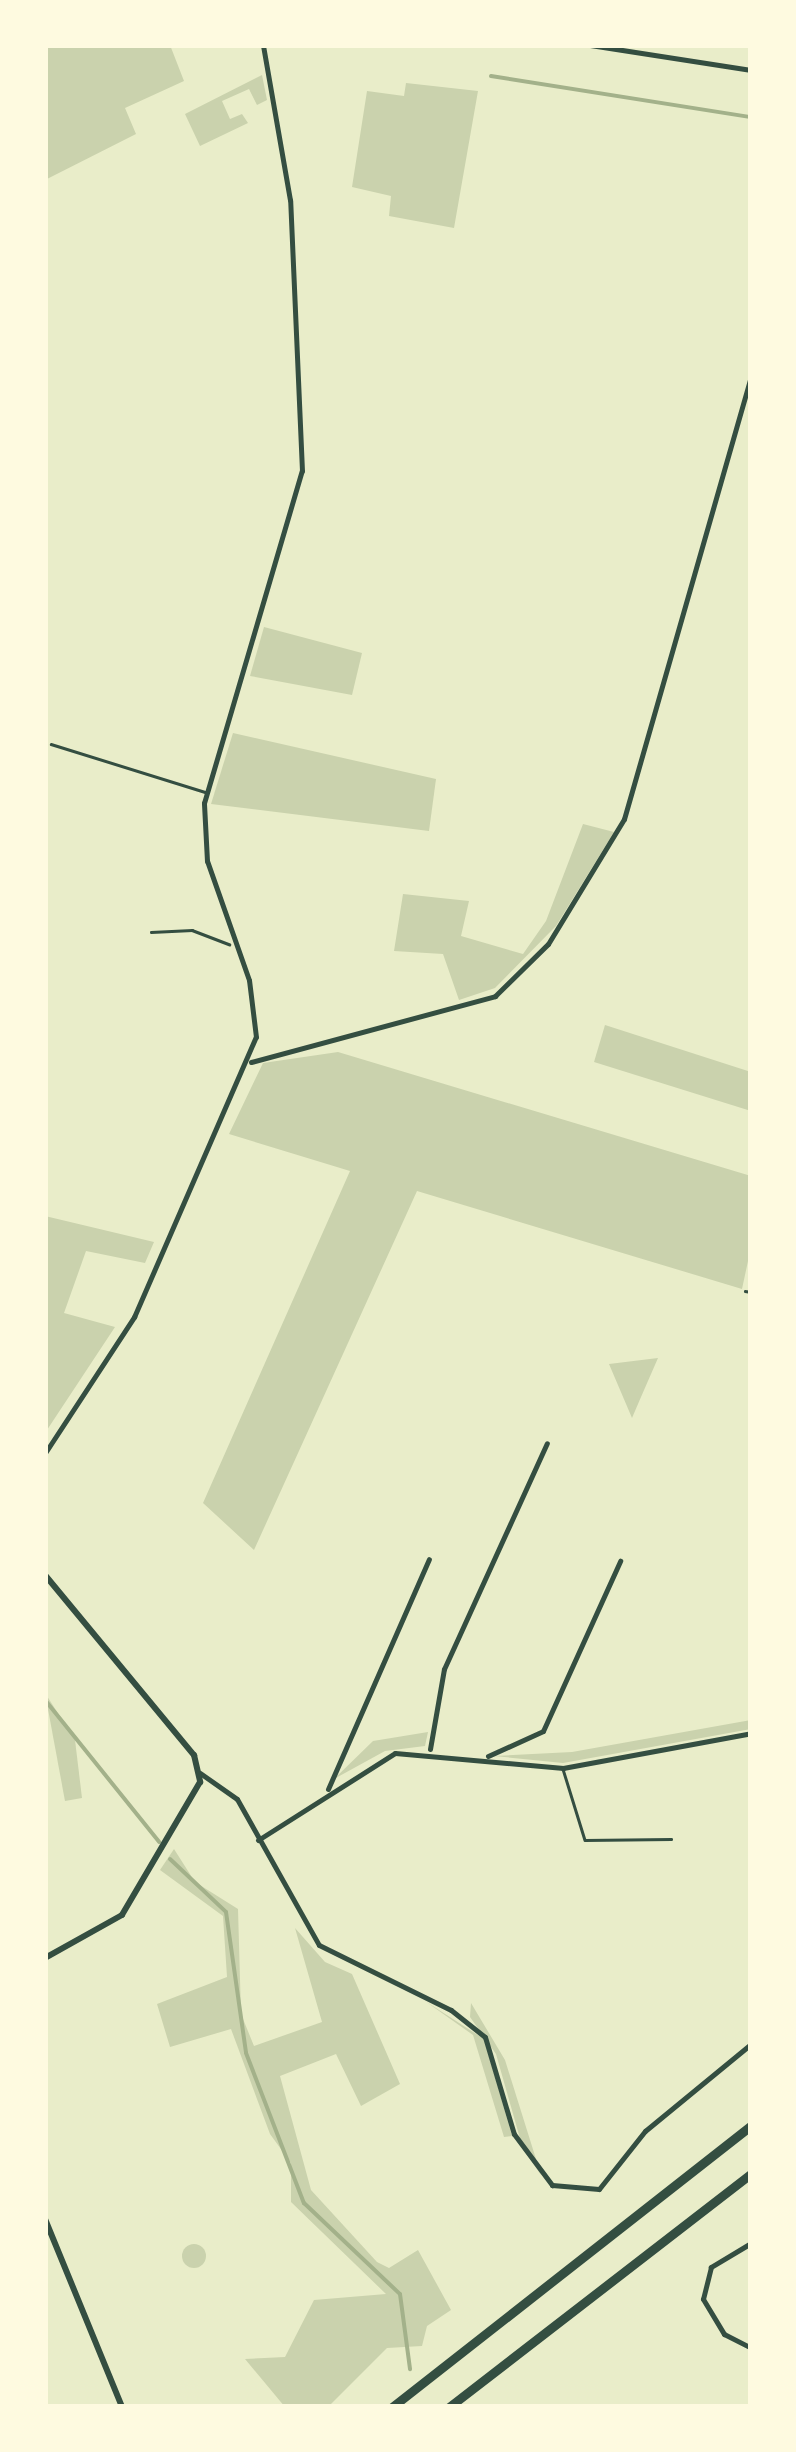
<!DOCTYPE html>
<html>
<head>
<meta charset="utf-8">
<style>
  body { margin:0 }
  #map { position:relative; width:796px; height:2452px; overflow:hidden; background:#e9edc9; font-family:"Work Sans",sans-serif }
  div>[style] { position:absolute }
  .green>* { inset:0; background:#cad2ad }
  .round { border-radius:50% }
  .stream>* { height:4px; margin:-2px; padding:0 2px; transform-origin:2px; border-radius:2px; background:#a3b18a }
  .path>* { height:2.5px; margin:-1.25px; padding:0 1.25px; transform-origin:1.25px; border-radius:1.25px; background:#344e41 }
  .service>* { height:2.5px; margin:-1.25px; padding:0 1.25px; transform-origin:1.25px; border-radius:1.25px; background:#344e41 }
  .minor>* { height:5px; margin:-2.5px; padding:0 2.5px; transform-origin:2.5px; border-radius:2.5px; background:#344e41 }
  .tertiary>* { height:6px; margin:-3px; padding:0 3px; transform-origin:3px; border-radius:3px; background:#344e41 }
  .motorway>* { height:9px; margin:-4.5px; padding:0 4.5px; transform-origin:4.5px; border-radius:4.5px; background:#344e41 }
  span { translate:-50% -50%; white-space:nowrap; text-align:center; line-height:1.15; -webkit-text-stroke:8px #fefae0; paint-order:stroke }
  .frame { position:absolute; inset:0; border:48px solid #fefae0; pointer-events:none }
</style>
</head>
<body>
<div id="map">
  <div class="green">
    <i style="clip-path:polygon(45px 45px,170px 45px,184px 81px,125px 108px,136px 134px,45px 180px)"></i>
    <i style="clip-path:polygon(262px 75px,267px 100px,257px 105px,249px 89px,222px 101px,230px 119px,242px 114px,248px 123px,200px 146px,185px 114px)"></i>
    <i style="clip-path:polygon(406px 83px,478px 91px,454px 228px,389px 216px,391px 196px,352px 187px,367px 91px,404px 96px)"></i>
    <i style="clip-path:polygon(264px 627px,362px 653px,352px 695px,250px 676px)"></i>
    <i style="clip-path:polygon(233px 733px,436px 779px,429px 831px,211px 804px)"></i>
    <i style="clip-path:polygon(583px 824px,614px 832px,556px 926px,495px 988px,459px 1000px,443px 954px,394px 951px,403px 894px,469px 901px,461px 936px,523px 954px,546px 921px)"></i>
    <i style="clip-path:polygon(605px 1025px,751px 1072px,751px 1111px,594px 1062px)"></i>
    <i style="clip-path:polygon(338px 1052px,751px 1176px,751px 1247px,742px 1289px,417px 1191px,254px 1550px,203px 1503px,350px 1171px,229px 1134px,263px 1063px)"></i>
    <i style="clip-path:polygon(45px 1216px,154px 1242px,145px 1263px,86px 1251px,64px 1313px,115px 1327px,45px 1433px)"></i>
    <i style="clip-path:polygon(658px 1358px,641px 1397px,632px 1418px,609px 1364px)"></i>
    <i style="clip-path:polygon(45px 1693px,75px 1740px,82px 1798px,65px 1801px)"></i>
    <i style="clip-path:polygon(751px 1720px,751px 1729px,563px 1763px,494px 1756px,572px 1752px)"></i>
    <i style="clip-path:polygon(428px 1732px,425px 1746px,385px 1751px,334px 1779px,373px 1741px)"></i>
    <i style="clip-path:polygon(174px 1849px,195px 1882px,238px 1909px,241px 2014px,254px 2046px,322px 2022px,295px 1928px,325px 1962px,352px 1974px,400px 2084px,361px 2106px,336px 2054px,280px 2076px,311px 2190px,377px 2262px,389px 2268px,418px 2250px,451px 2310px,427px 2326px,422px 2346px,387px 2348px,328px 2407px,285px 2407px,245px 2359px,285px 2357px,314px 2300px,386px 2294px,291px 2202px,291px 2163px,270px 2134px,231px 2029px,170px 2047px,157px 2004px,227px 1977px,223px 1916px,160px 1870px)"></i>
    <i style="clip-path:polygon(425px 2001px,484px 2039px,512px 2136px,504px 2137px,473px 2035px)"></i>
    <i style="clip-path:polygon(471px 2003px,505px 2060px,541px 2175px,523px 2149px,496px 2054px,470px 2017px)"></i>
    <i class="round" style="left:182px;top:2244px;width:24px;height:24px"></i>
  </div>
  <div class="stream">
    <i style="left:491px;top:76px;width:263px;rotate:9deg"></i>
    <i style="left:45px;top:1700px;width:182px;rotate:51.2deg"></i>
    <i style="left:170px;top:1859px;width:77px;rotate:43.4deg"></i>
    <i style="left:226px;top:1912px;width:142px;rotate:81.9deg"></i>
    <i style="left:246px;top:2053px;width:161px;rotate:68.9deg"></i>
    <i style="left:304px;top:2203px;width:132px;rotate:43.5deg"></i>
    <i style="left:400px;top:2294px;width:76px;rotate:82.4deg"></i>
  </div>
  <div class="path">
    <i style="left:151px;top:932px;width:41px;rotate:-2.8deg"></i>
    <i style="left:192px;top:930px;width:40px;rotate:21deg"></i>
    <i style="left:745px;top:1291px;width:6px;rotate:9deg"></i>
  </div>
  <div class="service">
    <i style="left:51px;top:744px;width:161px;rotate:17.3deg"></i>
    <i style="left:563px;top:1769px;width:74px;rotate:72.8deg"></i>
    <i style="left:585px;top:1840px;width:86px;rotate:-0.7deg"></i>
  </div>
  <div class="minor">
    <i style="left:590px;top:45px;width:163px;rotate:8.8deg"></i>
    <i style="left:251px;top:1062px;width:253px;rotate:-15.1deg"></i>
    <i style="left:495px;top:996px;width:74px;rotate:-44.5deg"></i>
    <i style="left:548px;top:944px;width:146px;rotate:-58.7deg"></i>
    <i style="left:624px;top:819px;width:462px;rotate:-74deg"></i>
    <i style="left:45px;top:1453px;width:163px;rotate:-56.8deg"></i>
    <i style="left:134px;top:1317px;width:305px;rotate:-66.5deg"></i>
    <i style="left:256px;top:1037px;width:57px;rotate:-97deg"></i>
    <i style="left:249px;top:980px;width:126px;rotate:-109.4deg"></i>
    <i style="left:207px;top:861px;width:58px;rotate:-93deg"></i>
    <i style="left:204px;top:803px;width:346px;rotate:-73.6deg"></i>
    <i style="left:302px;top:471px;width:271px;rotate:-92.5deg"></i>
    <i style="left:290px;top:200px;width:157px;rotate:-99.9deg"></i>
    <i style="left:430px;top:1749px;width:81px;rotate:-80.1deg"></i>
    <i style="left:444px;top:1669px;width:248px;rotate:-65.5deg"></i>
    <i style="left:488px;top:1756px;width:60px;rotate:-24.4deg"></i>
    <i style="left:543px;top:1731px;width:187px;rotate:-65.6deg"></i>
    <i style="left:200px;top:1773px;width:45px;rotate:35.1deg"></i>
    <i style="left:237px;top:1799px;width:167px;rotate:60.7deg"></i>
    <i style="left:319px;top:1945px;width:147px;rotate:26.2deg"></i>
    <i style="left:451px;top:2010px;width:43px;rotate:38.5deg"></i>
    <i style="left:485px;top:2037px;width:101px;rotate:73.4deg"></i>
    <i style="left:514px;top:2134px;width:64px;rotate:53.3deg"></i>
    <i style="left:552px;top:2185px;width:47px;rotate:4.9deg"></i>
    <i style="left:599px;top:2189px;width:74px;rotate:-51.6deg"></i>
    <i style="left:645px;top:2131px;width:137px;rotate:-39.4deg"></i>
    <i style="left:328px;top:1789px;width:251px;rotate:-66.3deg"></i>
    <i style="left:258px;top:1840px;width:162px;rotate:-32.4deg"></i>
    <i style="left:395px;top:1753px;width:169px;rotate:5.1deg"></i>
    <i style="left:563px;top:1768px;width:191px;rotate:-10.5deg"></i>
    <i style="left:751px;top:2243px;width:47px;rotate:149deg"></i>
    <i style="left:711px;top:2267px;width:33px;rotate:104deg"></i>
    <i style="left:703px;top:2299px;width:41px;rotate:59deg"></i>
    <i style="left:724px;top:2334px;width:30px;rotate:27deg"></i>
  </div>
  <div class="tertiary">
    <i style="left:45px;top:1575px;width:234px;rotate:50.4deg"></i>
    <i style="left:194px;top:1755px;width:28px;rotate:77deg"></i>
    <i style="left:200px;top:1782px;width:154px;rotate:120.4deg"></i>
    <i style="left:122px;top:1915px;width:88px;rotate:150.8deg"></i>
    <i style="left:45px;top:2219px;width:203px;rotate:67.7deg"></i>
  </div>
  <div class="motorway">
    <i style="left:392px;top:2407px;width:456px;rotate:-38.1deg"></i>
    <i style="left:449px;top:2407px;width:381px;rotate:-37.7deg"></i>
  </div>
  <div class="frame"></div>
</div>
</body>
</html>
